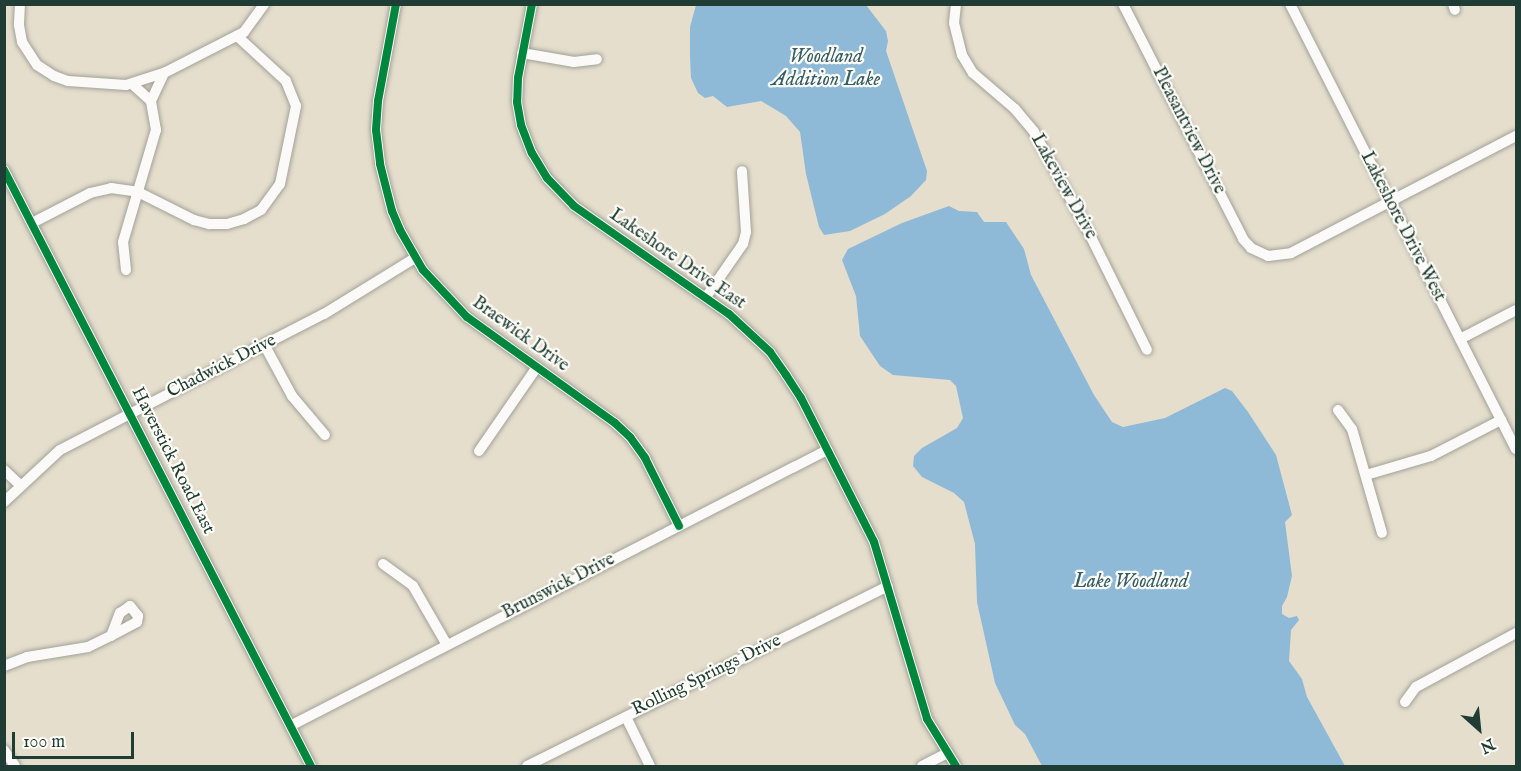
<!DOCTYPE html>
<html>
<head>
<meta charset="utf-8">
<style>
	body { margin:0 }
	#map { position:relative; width:1521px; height:771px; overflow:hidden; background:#e5decd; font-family:"IM FELL English",serif }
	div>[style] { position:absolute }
	.water>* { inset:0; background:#8ebad8 }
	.roads { filter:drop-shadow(0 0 2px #a2a298) drop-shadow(0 0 2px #a2a298) }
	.minor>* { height:10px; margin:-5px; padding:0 5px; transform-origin:5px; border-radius:5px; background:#fbfaf8 }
	.cycleway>* { height:8px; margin:-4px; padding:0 4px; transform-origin:4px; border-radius:4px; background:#00873e }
	span { translate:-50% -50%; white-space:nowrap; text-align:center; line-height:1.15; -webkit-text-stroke:4.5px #fdfcf7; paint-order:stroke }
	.street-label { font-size:18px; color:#1f3d34 }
	.water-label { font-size:20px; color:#355e66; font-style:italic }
	.frame { position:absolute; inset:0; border:6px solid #1f3d34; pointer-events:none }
	.north { position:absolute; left:1449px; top:699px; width:60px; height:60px; -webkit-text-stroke:4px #fdfcf7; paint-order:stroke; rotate:153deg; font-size:16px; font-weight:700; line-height:24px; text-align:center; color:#1f3d34 }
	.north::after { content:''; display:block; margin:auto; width:21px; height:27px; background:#1f3d34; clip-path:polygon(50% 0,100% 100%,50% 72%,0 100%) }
	.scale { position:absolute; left:12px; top:732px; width:122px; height:27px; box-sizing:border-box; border:3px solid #1f3d34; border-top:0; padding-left:8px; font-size:18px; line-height:21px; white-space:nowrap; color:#1f3d34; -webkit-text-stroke:4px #fdfcf7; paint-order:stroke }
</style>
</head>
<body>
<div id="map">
	<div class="water">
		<div style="clip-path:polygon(696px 5px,866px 5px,886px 31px,888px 41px,886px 51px,927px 171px,926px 180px,911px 196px,885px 214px,850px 231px,824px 235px,819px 227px,806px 174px,800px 132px,786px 116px,761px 101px,727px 107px,713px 96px,705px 98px,698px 93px,691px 78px,690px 57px,690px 27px)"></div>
		<div style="clip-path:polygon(949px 206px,959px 211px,977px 212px,984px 222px,1006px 222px,1024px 249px,1031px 275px,1094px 395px,1112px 422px,1123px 427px,1165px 418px,1225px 388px,1232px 391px,1248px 412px,1276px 455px,1292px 515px,1285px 522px,1292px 576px,1287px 597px,1282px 606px,1282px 614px,1289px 618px,1297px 616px,1299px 620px,1291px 630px,1289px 661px,1302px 679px,1307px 697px,1345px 766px,1042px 766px,1025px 734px,1015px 725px,995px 683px,977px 602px,975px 544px,964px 502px,954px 493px,922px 477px,913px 466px,914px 456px,922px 448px,957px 428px,963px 418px,956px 386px,950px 380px,893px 375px,880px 366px,860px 336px,856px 296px,842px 260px,848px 249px,902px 223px)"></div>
	</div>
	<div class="roads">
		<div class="minor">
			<div style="left:20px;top:4px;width:21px;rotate:93deg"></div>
			<div style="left:19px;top:25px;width:17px;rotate:80deg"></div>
			<div style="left:22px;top:42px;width:27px;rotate:57deg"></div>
			<div style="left:37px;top:65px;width:20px;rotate:33deg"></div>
			<div style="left:54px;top:76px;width:15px;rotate:20deg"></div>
			<div style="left:68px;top:81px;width:58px;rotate:3.9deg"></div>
			<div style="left:126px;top:85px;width:40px;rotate:-18deg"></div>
			<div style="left:164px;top:73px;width:90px;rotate:-27.1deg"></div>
			<div style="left:244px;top:32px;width:34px;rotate:-54deg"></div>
			<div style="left:396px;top:4px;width:99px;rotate:100.5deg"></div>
			<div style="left:378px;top:101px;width:29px;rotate:94deg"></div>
			<div style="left:376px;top:130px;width:34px;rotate:83deg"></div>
			<div style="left:380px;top:164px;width:49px;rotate:75.7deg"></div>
			<div style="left:392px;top:211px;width:21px;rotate:67deg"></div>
			<div style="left:400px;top:230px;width:46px;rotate:60.1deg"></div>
			<div style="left:423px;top:270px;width:64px;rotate:46.9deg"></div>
			<div style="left:467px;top:317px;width:182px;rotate:35.6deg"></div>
			<div style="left:615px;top:423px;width:21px;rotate:43deg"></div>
			<div style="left:630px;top:437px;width:26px;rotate:54deg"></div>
			<div style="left:645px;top:458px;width:76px;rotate:63.4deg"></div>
			<div style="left:532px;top:4px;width:75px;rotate:100.7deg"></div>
			<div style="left:518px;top:78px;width:24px;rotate:92deg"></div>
			<div style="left:517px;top:102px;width:23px;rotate:80deg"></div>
			<div style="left:521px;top:125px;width:30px;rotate:69deg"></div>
			<div style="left:532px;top:153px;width:29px;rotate:59deg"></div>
			<div style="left:547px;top:178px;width:39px;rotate:46deg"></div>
			<div style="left:574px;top:206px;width:189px;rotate:34.9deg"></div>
			<div style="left:729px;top:314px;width:56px;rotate:42.8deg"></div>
			<div style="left:770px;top:352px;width:28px;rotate:55deg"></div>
			<div style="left:786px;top:375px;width:27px;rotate:57deg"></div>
			<div style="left:801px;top:398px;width:161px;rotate:63.1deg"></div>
			<div style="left:874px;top:542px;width:185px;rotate:73.3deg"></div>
			<div style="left:927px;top:719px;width:55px;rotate:58.3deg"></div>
			<div style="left:956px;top:4px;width:19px;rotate:96deg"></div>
			<div style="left:954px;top:23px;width:33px;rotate:76deg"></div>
			<div style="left:962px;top:55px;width:21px;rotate:59deg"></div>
			<div style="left:973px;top:73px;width:55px;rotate:40.6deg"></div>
			<div style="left:1015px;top:109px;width:30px;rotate:50deg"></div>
			<div style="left:1034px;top:132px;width:108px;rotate:61.3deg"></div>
			<div style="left:1086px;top:227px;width:137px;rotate:63.6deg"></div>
			<div style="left:1123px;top:4px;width:264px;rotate:62.9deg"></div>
			<div style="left:1243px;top:239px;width:12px;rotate:48deg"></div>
			<div style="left:1251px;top:248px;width:19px;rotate:25deg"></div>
			<div style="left:1268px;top:256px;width:23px;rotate:-7deg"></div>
			<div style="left:1291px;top:253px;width:254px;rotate:-27.5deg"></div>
			<div style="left:1290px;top:4px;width:499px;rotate:63.1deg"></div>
			<div style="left:1453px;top:4px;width:6px;rotate:72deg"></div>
			<div style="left:522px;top:53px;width:53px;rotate:9.8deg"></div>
			<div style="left:574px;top:62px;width:23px;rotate:-7deg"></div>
			<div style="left:151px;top:101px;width:31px;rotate:-65deg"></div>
			<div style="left:4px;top:170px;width:670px;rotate:62.75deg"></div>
			<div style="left:32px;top:223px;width:65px;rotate:-27.3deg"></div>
			<div style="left:90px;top:193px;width:22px;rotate:-13deg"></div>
			<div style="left:111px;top:188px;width:27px;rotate:8deg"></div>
			<div style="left:138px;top:192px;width:63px;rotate:26.6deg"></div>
			<div style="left:194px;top:220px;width:16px;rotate:15deg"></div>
			<div style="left:209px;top:224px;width:18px"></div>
			<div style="left:227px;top:224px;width:18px;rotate:-16deg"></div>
			<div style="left:244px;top:219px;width:19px;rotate:-28deg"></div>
			<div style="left:261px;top:210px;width:32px;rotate:-54deg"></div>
			<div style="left:280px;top:184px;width:80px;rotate:-78.4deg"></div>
			<div style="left:296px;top:106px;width:27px;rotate:-112deg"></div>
			<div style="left:286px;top:81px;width:67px;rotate:-137.4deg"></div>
			<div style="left:126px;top:270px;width:28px;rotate:-96deg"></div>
			<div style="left:123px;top:242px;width:117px;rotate:-73.6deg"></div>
			<div style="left:156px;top:130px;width:29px;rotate:-100deg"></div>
			<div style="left:151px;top:101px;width:24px;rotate:-138deg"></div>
			<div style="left:706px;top:297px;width:65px;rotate:-55.1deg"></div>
			<div style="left:743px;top:244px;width:12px;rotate:-76deg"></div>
			<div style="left:746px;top:232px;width:61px;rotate:-93.8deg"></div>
			<div style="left:1460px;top:339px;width:63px;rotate:-27.4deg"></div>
			<div style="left:265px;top:346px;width:57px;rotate:61.6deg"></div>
			<div style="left:292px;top:396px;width:51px;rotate:49.8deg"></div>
			<div style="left:1338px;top:410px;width:24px;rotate:54deg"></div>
			<div style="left:1352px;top:429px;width:108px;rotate:73.9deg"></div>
			<div style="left:479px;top:451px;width:102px;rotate:-55.4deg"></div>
			<div style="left:4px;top:470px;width:23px;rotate:43deg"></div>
			<div style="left:1366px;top:475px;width:68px;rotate:-16.3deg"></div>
			<div style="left:1431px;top:456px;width:79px;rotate:-27.2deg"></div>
			<div style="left:4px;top:502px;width:76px;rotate:-42.9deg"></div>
			<div style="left:60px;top:450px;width:297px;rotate:-27.3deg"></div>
			<div style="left:324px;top:314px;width:107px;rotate:-31.6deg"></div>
			<div style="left:383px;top:564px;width:37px;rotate:36deg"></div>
			<div style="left:413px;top:586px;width:68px;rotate:60deg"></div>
			<div style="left:130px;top:606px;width:13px;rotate:51deg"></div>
			<div style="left:138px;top:616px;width:6px;rotate:99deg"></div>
			<div style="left:137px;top:622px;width:30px;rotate:152deg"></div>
			<div style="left:111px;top:636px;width:25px;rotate:-69deg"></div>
			<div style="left:120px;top:613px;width:12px;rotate:-35deg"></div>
			<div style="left:4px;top:666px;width:25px;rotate:-21deg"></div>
			<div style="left:27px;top:657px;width:62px;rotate:-9.3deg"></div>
			<div style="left:88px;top:647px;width:25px;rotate:-26deg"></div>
			<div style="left:1405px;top:702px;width:19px;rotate:-54deg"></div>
			<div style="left:1416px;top:687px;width:114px;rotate:-28.4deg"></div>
			<div style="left:626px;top:717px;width:55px;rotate:63.9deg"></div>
			<div style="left:292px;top:725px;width:602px;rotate:-27.2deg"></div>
			<div style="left:4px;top:750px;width:19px;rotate:55deg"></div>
			<div style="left:527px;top:766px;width:403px;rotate:-26.5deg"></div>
			<div style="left:922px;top:766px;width:28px;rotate:-27deg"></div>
		</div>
	</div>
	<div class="cycleway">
		<div style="left:396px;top:4px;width:99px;rotate:100.5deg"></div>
		<div style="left:378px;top:101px;width:29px;rotate:94deg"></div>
		<div style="left:376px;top:130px;width:34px;rotate:83deg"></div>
		<div style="left:380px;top:164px;width:49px;rotate:75.7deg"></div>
		<div style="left:392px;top:211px;width:21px;rotate:67deg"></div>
		<div style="left:400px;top:230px;width:46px;rotate:60.1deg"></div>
		<div style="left:423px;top:270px;width:64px;rotate:46.9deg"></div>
		<div style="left:467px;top:317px;width:182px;rotate:35.6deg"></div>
		<div style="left:615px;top:423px;width:21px;rotate:43deg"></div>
		<div style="left:630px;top:437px;width:26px;rotate:54deg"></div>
		<div style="left:645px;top:458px;width:76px;rotate:63.4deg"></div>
		<div style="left:532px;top:4px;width:75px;rotate:100.7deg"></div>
		<div style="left:518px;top:78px;width:24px;rotate:92deg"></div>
		<div style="left:517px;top:102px;width:23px;rotate:80deg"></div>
		<div style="left:521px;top:125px;width:30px;rotate:69deg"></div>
		<div style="left:532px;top:153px;width:29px;rotate:59deg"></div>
		<div style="left:547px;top:178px;width:39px;rotate:46deg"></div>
		<div style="left:574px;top:206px;width:189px;rotate:34.9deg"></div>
		<div style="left:729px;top:314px;width:56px;rotate:42.8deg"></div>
		<div style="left:770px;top:352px;width:28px;rotate:55deg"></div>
		<div style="left:786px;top:375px;width:27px;rotate:57deg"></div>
		<div style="left:801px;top:398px;width:161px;rotate:63.1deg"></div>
		<div style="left:874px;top:542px;width:185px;rotate:73.3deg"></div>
		<div style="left:927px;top:719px;width:55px;rotate:58.3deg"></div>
		<div style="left:4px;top:170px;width:670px;rotate:62.75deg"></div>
	</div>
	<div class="street-label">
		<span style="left:1188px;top:131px;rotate:63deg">Pleasantview Drive</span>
		<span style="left:1063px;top:187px;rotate:61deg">Lakeview Drive</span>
		<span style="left:1402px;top:227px;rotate:63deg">Lakeshore Drive West</span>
		<span style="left:677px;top:260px;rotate:35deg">Lakeshore Drive East</span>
		<span style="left:520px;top:335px;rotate:36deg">Braewick Drive</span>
		<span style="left:222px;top:367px;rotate:-27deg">Chadwick Drive</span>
		<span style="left:172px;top:461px;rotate:63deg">Haverstick Road East</span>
		<span style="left:559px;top:587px;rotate:-27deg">Brunswick Drive</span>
		<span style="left:707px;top:676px;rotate:-26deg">Rolling Springs Drive</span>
	</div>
	<div class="water-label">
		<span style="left:826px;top:68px">Woodland<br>Addition Lake</span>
		<span style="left:1131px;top:581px">Lake Woodland</span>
	</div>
	<div class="frame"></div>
	<div class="north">N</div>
	<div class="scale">100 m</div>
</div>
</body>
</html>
